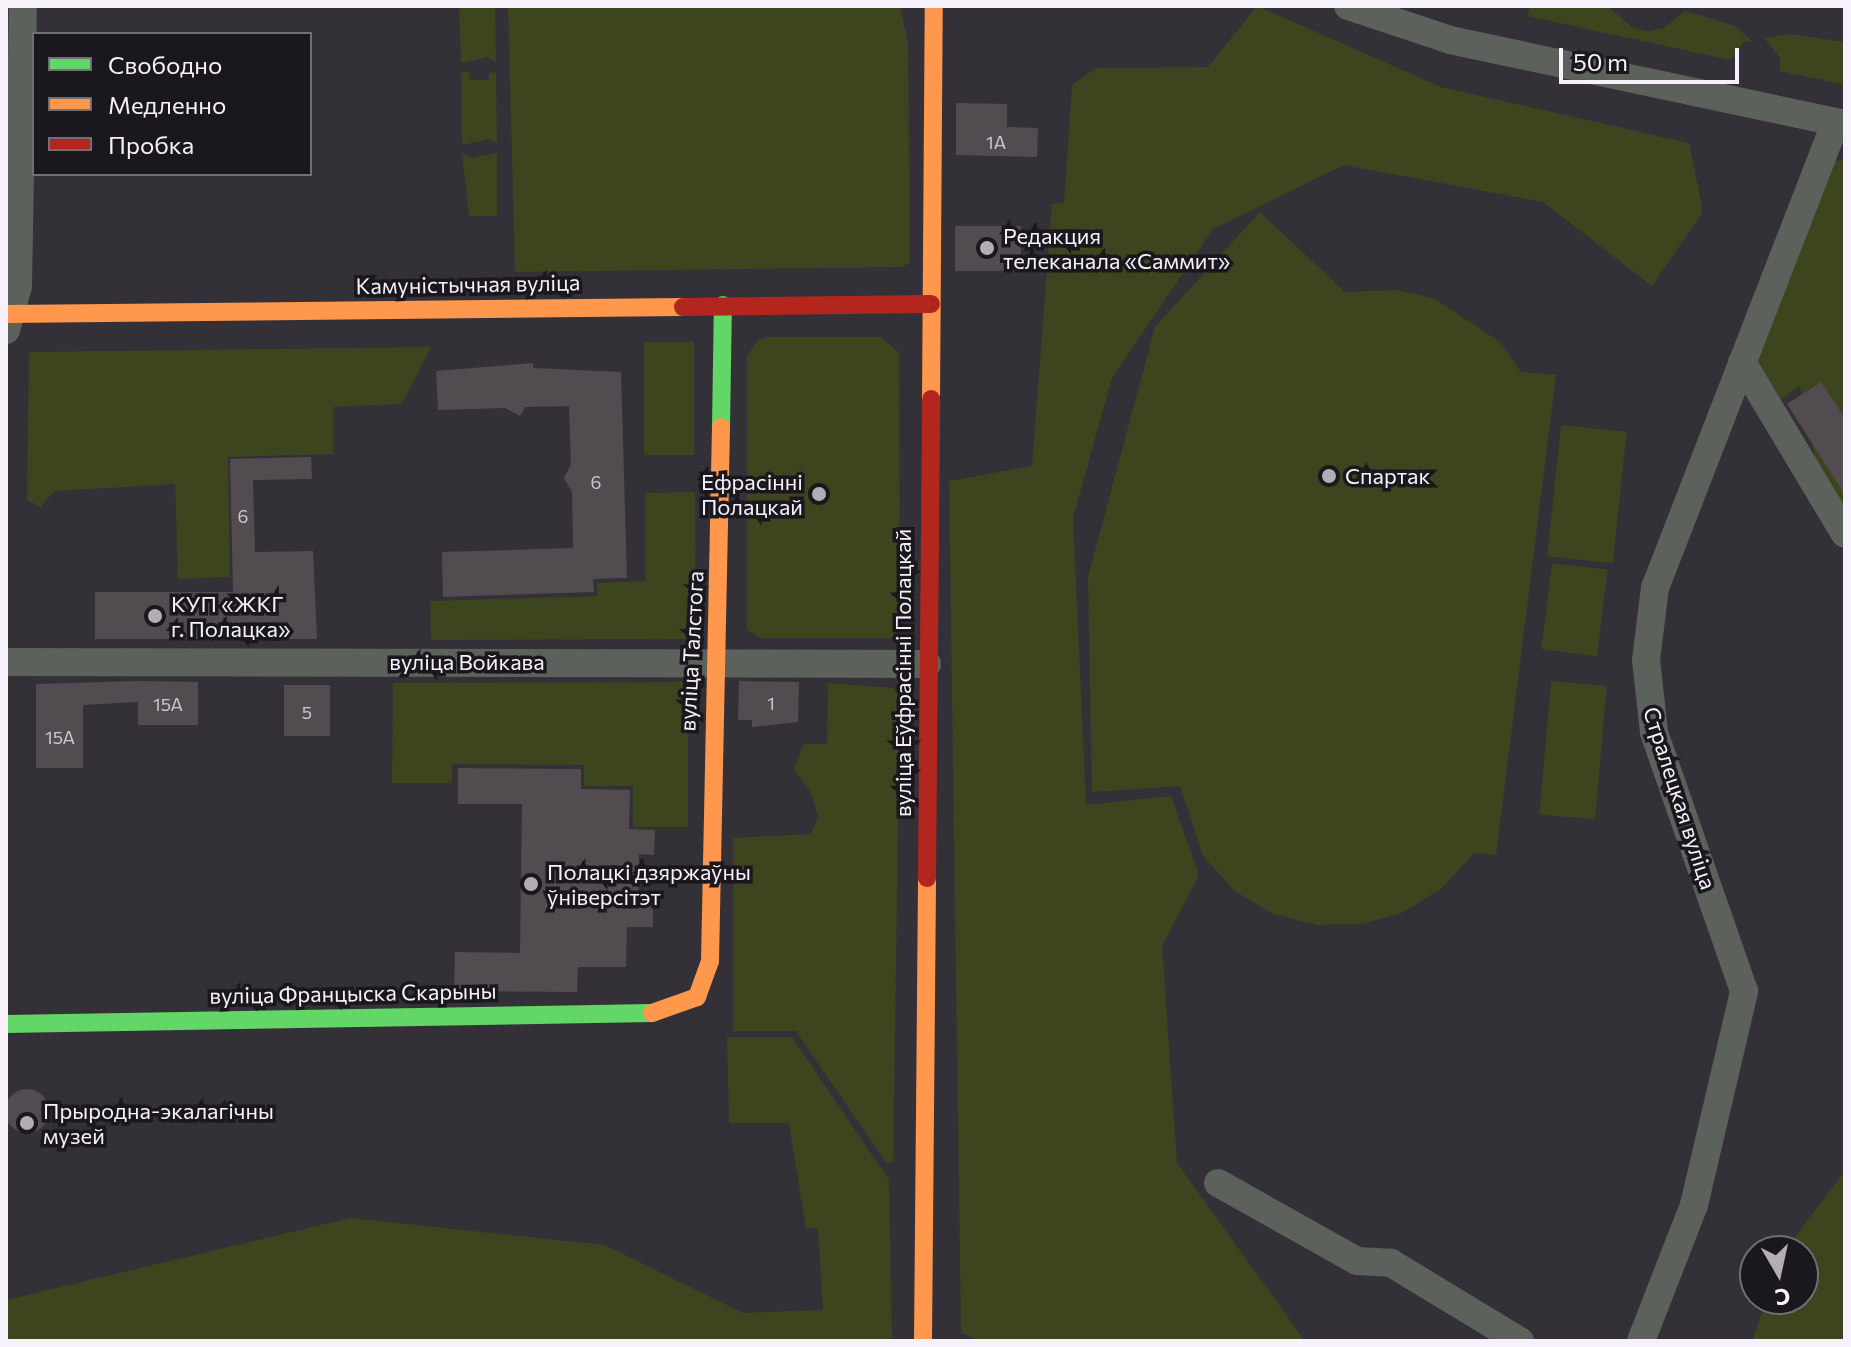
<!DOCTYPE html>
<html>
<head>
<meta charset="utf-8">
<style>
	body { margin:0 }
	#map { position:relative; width:1851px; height:1347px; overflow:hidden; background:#343038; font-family:Commissioner,sans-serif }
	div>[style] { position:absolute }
	.green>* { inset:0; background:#3d451f; transform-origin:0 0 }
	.building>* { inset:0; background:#524c51; transform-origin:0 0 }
	.round { border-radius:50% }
	.street>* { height:28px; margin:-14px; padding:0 14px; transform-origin:14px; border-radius:14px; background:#5c615b }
	.fast>* { height:18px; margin:-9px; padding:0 9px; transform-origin:9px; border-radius:9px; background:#63d668 }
	.slow>* { height:18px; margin:-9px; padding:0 9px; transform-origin:9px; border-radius:9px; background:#ff974d }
	.jam>* { height:18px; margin:-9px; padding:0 9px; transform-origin:9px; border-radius:9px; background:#b3261e }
	.dots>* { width:22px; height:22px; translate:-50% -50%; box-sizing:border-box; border:4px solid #1a171d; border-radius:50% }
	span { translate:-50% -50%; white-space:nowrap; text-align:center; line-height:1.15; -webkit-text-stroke:7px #1a171d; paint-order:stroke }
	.number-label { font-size:18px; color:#cdc8d0 }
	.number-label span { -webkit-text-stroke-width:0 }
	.poi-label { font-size:22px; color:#f6f1fa }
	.left { translate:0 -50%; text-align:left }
	.right { translate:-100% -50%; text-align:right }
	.street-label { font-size:22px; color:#f6f1fa }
	.frame { position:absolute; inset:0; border:8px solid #f6f1fa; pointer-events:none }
	.legend { position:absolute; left:32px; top:32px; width:280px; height:144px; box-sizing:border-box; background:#1a171d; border:2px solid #726e75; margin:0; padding:10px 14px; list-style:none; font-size:24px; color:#f6f1fa }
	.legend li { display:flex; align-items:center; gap:16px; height:40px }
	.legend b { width:40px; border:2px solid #726e75 }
	.north { position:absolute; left:1739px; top:1235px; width:80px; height:80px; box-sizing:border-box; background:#1a171d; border:2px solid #726e75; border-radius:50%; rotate:171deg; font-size:22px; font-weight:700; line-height:32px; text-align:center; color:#f6f1fa }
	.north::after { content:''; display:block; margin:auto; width:28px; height:36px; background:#b2adb6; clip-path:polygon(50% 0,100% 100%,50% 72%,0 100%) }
	.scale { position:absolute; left:1559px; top:48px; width:180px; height:36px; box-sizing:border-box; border:4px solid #f6f1fa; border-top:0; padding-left:10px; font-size:24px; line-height:28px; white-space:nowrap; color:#f6f1fa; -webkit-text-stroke:6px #1a171d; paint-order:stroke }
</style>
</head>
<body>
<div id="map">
	<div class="green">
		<div style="clip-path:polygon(459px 6px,495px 6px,496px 63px,488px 57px,461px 63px)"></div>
		<div style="clip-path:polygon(508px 6px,900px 6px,908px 43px,910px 262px,903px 267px,515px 272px)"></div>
		<div style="clip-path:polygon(1257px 6px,1441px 87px,1689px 143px,1703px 212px,1652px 286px,1543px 202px,1344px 165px,1213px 229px,1112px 378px,1073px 518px,1086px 805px,1171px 796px,1199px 875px,1162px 946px,1177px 1163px,1305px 1341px,980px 1341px,961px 1333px,949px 481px,1032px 466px,1052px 204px,1064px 203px,1072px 85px,1096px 68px,1208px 67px)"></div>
		<div style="clip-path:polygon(1530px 6px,1607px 6px,1633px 28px,1648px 31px,1664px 28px,1685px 11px,1735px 26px,1752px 41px,1743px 42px,1730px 60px,1527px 16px)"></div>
		<div style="clip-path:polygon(1789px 34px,1845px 42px,1845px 85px,1780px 71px,1780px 58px,1764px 38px)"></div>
		<div style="clip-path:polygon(461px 72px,469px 72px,469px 80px,489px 80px,489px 73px,496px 72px,497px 144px,489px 139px,462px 145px)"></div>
		<div style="clip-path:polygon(462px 153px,471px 158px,497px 153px,497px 216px,469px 216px)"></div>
		<div style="clip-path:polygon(1834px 161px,1845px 161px,1845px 517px,1818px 472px,1800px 386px,1781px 399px,1757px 361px)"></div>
		<div style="clip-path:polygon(1260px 212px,1345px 292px,1397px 290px,1435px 299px,1500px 342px,1521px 372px,1556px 375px,1496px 855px,1474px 853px,1442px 888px,1402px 913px,1362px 924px,1318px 925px,1273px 914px,1235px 891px,1203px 856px,1180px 786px,1092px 792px,1088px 577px,1155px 327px)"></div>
		<div style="clip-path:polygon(768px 337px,881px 337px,899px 353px,900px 628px,894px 638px,760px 638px,747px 630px,747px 356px,758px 340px)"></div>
		<div style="left:644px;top:342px;width:50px;height:113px"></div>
		<div style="clip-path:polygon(431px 347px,402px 404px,333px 407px,333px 454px,228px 457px,230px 577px,178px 579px,175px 484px,55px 491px,40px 507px,27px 500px,29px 352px)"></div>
		<div style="left:1561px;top:425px;width:66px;height:132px;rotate:6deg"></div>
		<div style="clip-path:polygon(695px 492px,696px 630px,687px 639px,431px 640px,430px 601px,597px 596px,597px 583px,645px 581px,645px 493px)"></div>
		<div style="left:1552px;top:563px;width:56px;height:87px;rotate:7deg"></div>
		<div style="left:1551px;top:681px;width:56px;height:134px;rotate:5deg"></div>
		<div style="clip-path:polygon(688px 682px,688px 827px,633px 827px,633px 786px,584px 786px,584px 765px,452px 764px,452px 783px,392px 783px,393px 683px)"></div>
		<div style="clip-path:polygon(828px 683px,893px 688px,900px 698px,893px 1162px,887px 1164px,796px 1031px,733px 1031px,733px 838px,811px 834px,818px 816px,811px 792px,794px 770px,803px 744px,827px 744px)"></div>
		<div style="clip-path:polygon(727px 1037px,792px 1037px,889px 1180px,892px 1341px,6px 1341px,6px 1300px,350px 1218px,605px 1245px,743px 1313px,823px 1310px,818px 1228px,806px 1229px,789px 1123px,729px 1123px)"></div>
		<div style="clip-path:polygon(1845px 1171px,1845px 1341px,1752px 1341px,1767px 1299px,1803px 1299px,1803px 1251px,1784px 1251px)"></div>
	</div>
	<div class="building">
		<div style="clip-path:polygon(956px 103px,1007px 104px,1007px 127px,1038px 128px,1037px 157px,956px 155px)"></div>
		<div style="left:955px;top:226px;width:66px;height:45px"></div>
		<div style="clip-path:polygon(533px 363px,533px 368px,621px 372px,627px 578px,593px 579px,594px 592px,443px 597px,442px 552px,573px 548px,572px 492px,564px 478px,571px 464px,569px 406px,525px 407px,520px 416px,505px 408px,438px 410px,436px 371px)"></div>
		<div style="clip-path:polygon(1821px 382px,1845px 418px,1845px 495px,1787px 404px)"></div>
		<div style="clip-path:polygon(311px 457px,312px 479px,253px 480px,255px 552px,313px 551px,317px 639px,95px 639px,95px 592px,233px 592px,230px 459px)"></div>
		<div style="clip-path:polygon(139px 681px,198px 682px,198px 725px,138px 725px,138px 702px,83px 705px,83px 768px,36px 768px,36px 684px)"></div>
		<div style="clip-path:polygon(739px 681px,799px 682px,798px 722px,752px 727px,752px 720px,738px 720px)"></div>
		<div style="left:284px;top:685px;width:46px;height:51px"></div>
		<div style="clip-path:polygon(458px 768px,581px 769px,581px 789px,630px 790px,629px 829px,655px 830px,654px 855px,639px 854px,638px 902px,653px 902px,653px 927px,627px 927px,626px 967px,578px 967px,577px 992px,454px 991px,455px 952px,520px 953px,522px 804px,458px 804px)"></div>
		<div class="round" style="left:5px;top:1089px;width:44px;height:44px"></div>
	</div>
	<div class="street">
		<div style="left:1348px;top:6px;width:108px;rotate:18.4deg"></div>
		<div style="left:1450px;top:40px;width:404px;rotate:12deg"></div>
		<div style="left:6px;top:330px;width:46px;rotate:-74.7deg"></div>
		<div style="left:18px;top:286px;width:280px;rotate:-89deg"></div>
		<div style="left:1742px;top:362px;width:200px;rotate:59.1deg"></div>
		<div style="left:6px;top:662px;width:921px;rotate:0.12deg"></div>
		<div style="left:1218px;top:1183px;width:159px;rotate:29.3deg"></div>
		<div style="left:1357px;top:1261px;width:34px;rotate:3deg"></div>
		<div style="left:1391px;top:1263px;width:151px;rotate:31.2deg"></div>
		<div style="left:1641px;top:1341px;width:146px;rotate:-68.7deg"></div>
		<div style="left:1694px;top:1205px;width:220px;rotate:-76.8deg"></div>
		<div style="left:1744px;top:991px;width:274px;rotate:-109.2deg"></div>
		<div style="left:1654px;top:732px;width:72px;rotate:-96.3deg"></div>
		<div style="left:1646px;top:660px;width:73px;rotate:-82.9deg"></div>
		<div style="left:1655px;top:588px;width:499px;rotate:-68.8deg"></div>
	</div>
	<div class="fast">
		<div style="left:721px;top:427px;width:122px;rotate:-89.1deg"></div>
		<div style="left:6px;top:1024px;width:646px;rotate:-0.98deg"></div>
	</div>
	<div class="slow">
		<div style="left:6px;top:314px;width:677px;rotate:-0.59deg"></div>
		<div style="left:931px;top:399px;width:393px;rotate:-89.6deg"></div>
		<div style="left:652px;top:1013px;width:48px;rotate:-19.6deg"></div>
		<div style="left:697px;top:997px;width:38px;rotate:-70deg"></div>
		<div style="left:710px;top:961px;width:534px;rotate:-88.82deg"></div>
		<div style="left:923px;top:1341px;width:463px;rotate:-89.5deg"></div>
	</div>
	<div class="jam">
		<div style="left:683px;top:307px;width:248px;rotate:-0.7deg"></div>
		<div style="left:927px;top:878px;width:479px;rotate:-89.5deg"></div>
	</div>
	<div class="dots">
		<div style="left:987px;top:248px;background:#b2adb6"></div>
		<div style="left:1329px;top:476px;background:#b2adb6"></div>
		<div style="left:819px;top:494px;background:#b2adb6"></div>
		<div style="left:155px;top:616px;background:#b2adb6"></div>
		<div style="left:531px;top:884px;background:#b2adb6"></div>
		<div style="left:27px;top:1123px;background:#b2adb6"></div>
	</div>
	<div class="number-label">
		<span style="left:996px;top:142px">1А</span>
		<span style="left:596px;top:482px">6</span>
		<span style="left:243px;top:516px">6</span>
		<span style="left:771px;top:703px">1</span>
		<span style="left:168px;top:704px">15А</span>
		<span style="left:307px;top:712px">5</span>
		<span style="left:60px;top:737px">15А</span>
	</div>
	<div class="poi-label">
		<span class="left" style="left:1003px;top:248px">Редакция<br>телеканала «Саммит»</span>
		<span class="left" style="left:1345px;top:476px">Спартак</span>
		<span class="right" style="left:803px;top:494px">Ефрасінні<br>Полацкай</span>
		<span class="left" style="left:171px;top:616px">КУП «ЖКГ<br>г. Полацка»</span>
		<span class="left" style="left:547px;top:884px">Полацкі дзяржаўны<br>ўніверсітэт</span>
		<span class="left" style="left:43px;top:1123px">Прыродна-экалагічны<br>музей</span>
	</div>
	<div class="street-label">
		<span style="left:468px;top:284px;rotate:-1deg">Камуністычная вуліца</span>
		<span style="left:691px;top:651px;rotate:-87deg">вуліца Талстога</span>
		<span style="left:467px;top:662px">вуліца Войкава</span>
		<span style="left:903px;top:673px;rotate:-90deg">вуліца Еўфрасінні Полацкай</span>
		<span style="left:1680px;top:798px;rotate:72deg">Стралецкая вуліца</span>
		<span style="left:353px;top:993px;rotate:-1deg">вуліца Францыска Скарыны</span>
	</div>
	<div class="frame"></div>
	<ul class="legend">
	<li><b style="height:10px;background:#63d668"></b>Свободно</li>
	<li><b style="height:10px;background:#ff974d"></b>Медленно</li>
	<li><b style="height:10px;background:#b3261e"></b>Пробка</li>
	</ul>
	<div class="north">С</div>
	<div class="scale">50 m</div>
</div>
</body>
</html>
